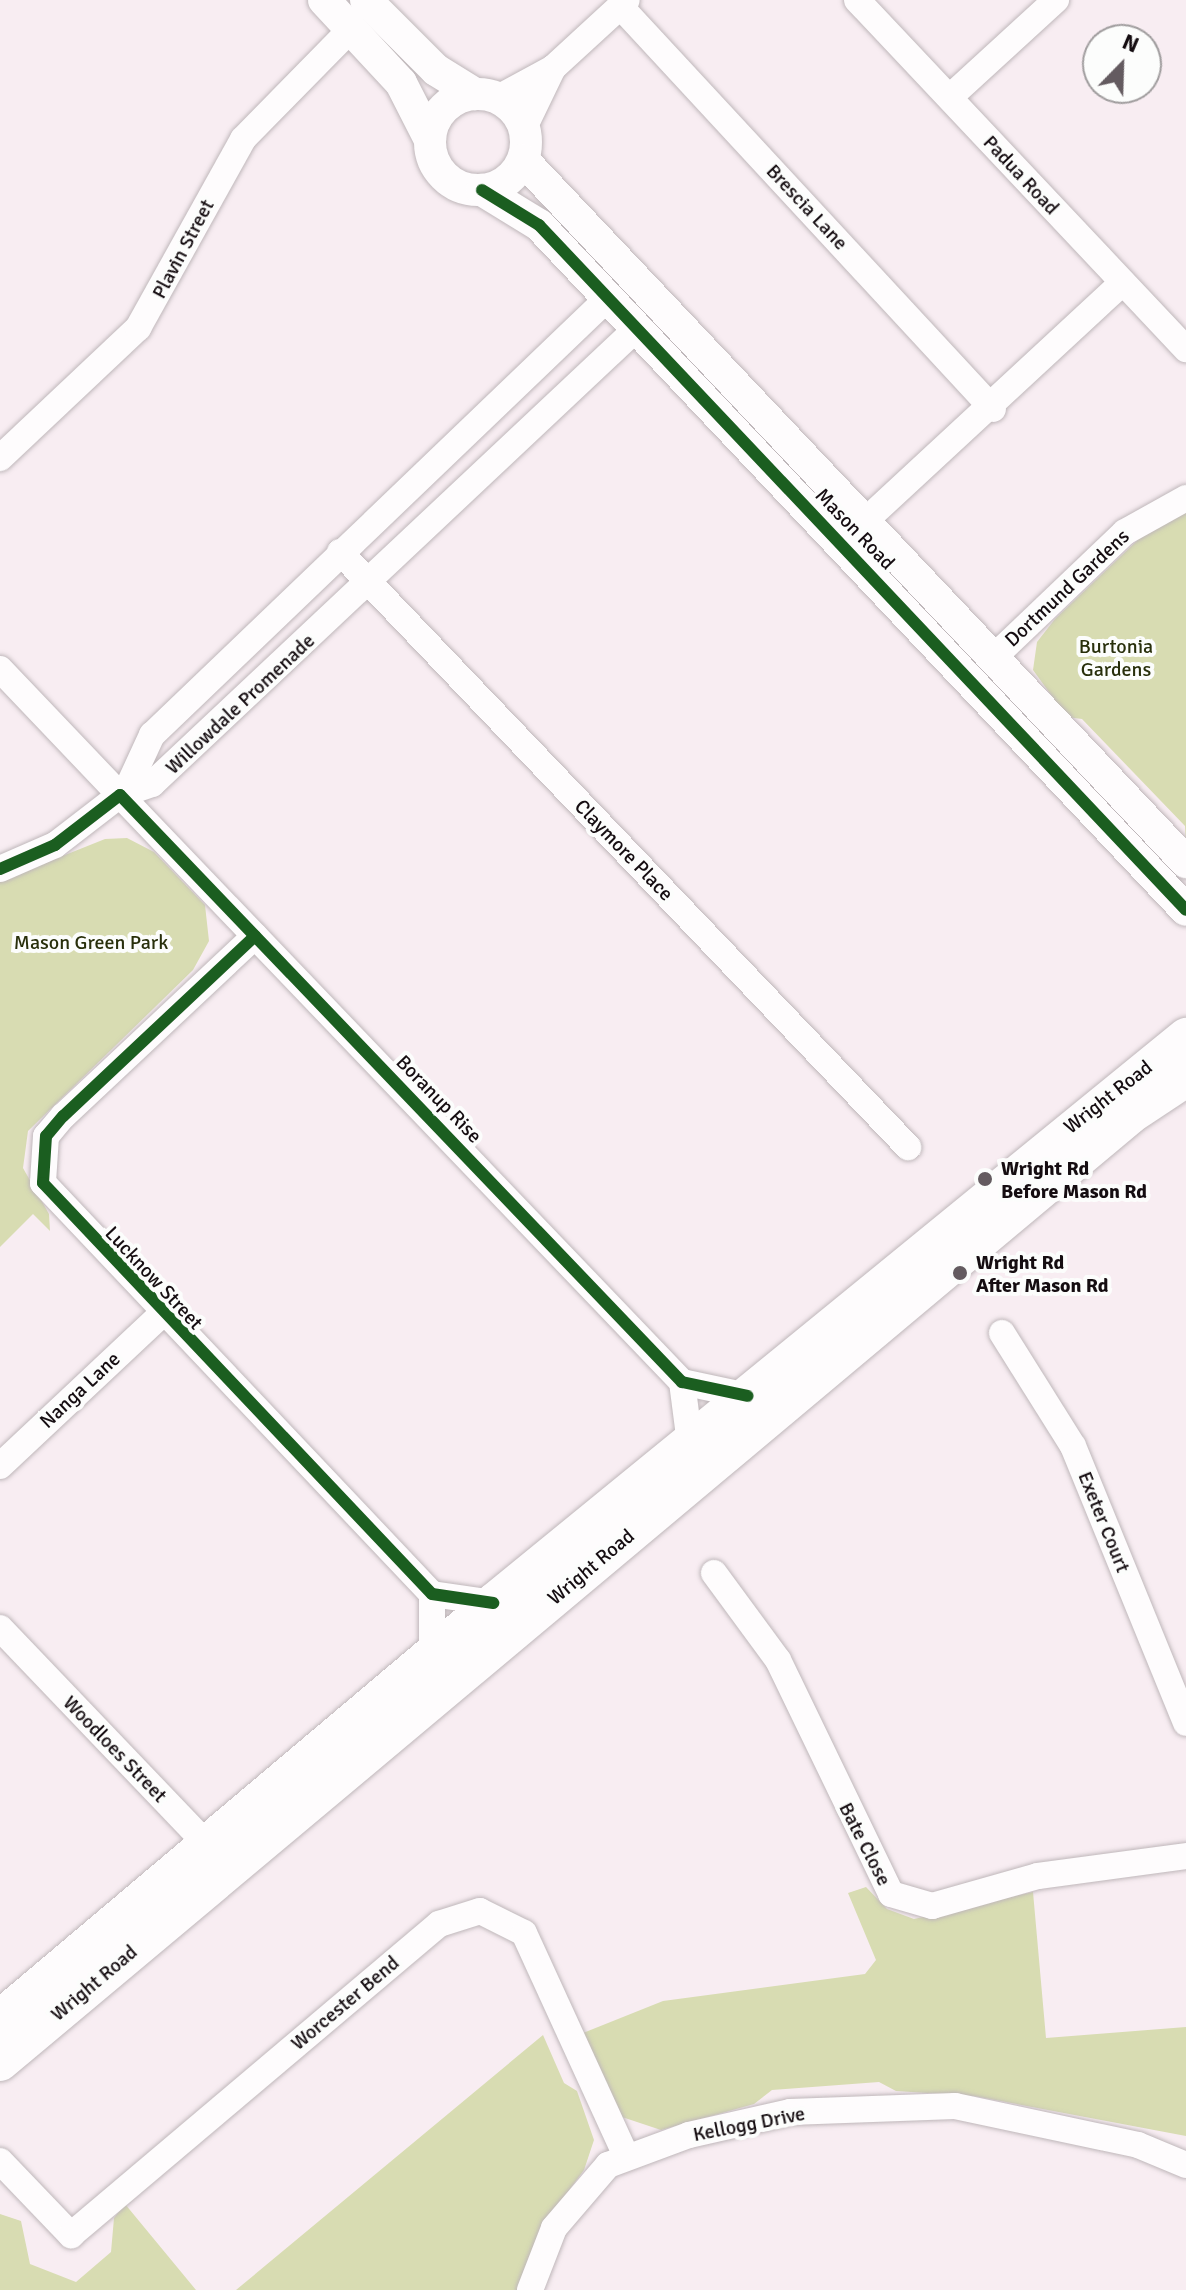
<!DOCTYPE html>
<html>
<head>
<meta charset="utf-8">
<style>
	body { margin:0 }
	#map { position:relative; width:1186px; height:2290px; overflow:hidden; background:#f8edf2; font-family:Signika,sans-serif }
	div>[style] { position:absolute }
	.green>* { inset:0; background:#d8dcb2 }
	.roads { filter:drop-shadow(0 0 2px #bfb7ba) drop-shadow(0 0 2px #bfb7ba) }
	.minor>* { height:26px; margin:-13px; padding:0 13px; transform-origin:13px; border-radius:13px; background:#fefcfd }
	.tertiary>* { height:32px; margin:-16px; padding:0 16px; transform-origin:16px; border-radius:16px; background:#fefcfd }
	.tertiary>.ring { margin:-16px; padding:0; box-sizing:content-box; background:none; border:32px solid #fefcfd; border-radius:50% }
	.secondary>* { height:38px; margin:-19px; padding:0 19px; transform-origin:19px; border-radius:19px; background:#fefcfd }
	.cycleway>* { height:12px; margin:-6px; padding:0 6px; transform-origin:6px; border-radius:6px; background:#1b5e20 }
	.dots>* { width:22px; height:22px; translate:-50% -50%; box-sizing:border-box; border:4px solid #fcfdfc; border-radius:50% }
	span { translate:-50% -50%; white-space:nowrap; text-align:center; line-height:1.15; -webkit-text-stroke:8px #fcfdfc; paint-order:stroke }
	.street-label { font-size:20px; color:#150d11 }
	.park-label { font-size:20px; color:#282f0b }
	.poi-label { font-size:20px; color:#150d11; font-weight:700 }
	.left { translate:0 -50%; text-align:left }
	.north { position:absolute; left:1082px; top:24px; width:80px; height:80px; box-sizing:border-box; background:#fcfdfc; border:2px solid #a09d9e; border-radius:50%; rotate:23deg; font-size:22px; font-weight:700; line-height:32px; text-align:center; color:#150d11 }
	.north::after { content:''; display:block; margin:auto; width:28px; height:36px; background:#645b60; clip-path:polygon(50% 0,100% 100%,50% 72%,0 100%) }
</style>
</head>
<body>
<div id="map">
	<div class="green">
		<div style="clip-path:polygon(1186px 512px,1186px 843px,1185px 826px,1082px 719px,1067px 717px,1033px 670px,1037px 642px,1055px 619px,1144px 534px)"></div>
		<div style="clip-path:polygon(105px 839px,127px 838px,154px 852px,205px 905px,209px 941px,193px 970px,28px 1131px,23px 1168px,49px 1214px,50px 1231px,33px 1214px,0 1247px,0 881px)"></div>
		<div style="clip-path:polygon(866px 1887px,887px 1909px,914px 1919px,1033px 1892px,1046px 2038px,1186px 2027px,1186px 2136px,974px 2096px,896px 2091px,879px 2082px,772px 2090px,754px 2104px,661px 2130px,622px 2117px,583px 2033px,663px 2001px,865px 1974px,876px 1960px,848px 1893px)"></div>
		<div style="clip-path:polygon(543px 2035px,564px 2083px,577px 2091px,594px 2140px,584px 2170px,541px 2228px,519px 2290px,236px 2290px)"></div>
		<div style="clip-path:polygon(125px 2204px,196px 2290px,0 2290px,0 2214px,21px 2221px,30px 2264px,76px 2282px,111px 2252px,114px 2218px)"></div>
	</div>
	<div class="roads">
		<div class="minor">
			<div style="left:857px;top:0;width:480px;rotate:46.7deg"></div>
			<div style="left:620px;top:6px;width:549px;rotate:47.21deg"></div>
			<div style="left:950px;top:97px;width:144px;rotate:-42.5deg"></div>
			<div style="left:498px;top:98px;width:63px;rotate:-28.6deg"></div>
			<div style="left:553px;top:68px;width:100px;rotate:-42.6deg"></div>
			<div style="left:524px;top:128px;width:67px;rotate:-64.2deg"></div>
			<div style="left:0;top:458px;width:190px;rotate:-43.3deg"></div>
			<div style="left:138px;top:328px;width:216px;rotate:-60.9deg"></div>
			<div style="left:243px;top:139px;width:156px;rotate:-45.5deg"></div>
			<div style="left:864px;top:522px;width:352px;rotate:-42.8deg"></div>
			<div style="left:340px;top:552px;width:823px;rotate:46.33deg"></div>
			<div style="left:993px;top:658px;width:182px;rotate:-43.7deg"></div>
			<div style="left:1125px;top:532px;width:70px;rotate:-29.1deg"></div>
			<div style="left:0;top:669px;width:174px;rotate:46.4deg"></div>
			<div style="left:120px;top:795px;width:34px;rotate:-19deg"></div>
			<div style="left:152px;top:784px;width:666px;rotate:-43.23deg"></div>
			<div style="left:127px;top:789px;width:60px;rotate:-65.2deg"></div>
			<div style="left:152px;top:735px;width:632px;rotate:-43.78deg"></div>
			<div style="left:0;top:869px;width:60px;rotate:-23.6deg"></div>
			<div style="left:55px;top:845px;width:82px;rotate:-37.6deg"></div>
			<div style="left:120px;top:795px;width:813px;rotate:46.25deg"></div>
			<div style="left:682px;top:1382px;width:67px;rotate:12deg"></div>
			<div style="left:255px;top:936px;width:263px;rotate:136.8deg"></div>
			<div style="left:63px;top:1116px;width:26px;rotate:130deg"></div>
			<div style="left:46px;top:1136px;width:47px;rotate:93.7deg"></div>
			<div style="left:43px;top:1183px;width:566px;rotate:46.58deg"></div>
			<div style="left:432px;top:1594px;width:62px;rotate:8.4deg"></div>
			<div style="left:1002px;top:1333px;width:133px;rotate:57.9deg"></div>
			<div style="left:1073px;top:1446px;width:299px;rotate:67.8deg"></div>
			<div style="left:682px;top:1382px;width:63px;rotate:82.6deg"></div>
			<div style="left:0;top:1466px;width:221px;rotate:-43.2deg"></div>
			<div style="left:714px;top:1573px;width:108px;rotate:53.7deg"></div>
			<div style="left:778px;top:1660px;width:260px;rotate:64.2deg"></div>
			<div style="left:891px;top:1894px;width:43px;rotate:16.3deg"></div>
			<div style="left:932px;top:1906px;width:110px;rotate:-15.8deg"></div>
			<div style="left:1038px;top:1876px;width:149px;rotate:-7.7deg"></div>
			<div style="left:432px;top:1594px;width:60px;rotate:90deg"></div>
			<div style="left:0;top:1628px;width:317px;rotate:46.3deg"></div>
			<div style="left:0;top:2161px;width:103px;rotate:46.2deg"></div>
			<div style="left:71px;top:2235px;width:482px;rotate:-40.2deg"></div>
			<div style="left:439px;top:1924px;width:43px;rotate:-17.6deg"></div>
			<div style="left:480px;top:1911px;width:49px;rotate:26.6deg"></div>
			<div style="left:524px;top:1933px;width:245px;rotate:65.4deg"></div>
			<div style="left:530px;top:2290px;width:66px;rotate:-68.8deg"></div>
			<div style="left:554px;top:2228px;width:83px;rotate:-49.4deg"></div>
			<div style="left:608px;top:2165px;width:86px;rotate:-20.3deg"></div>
			<div style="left:689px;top:2135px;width:104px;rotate:-12.8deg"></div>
			<div style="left:790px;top:2112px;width:165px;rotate:-2.1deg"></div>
			<div style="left:955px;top:2106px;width:187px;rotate:12deg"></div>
			<div style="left:1138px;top:2145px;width:52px;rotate:22.6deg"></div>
		</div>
		<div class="tertiary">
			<div style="left:324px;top:0;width:113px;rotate:47.1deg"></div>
			<div style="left:401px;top:83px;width:64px;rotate:63deg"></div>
			<div style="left:366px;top:0;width:99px;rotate:45deg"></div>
			<div style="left:436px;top:70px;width:46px;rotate:31.6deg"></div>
			<div class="ring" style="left:430px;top:94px;width:64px;height:64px"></div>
			<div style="left:523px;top:160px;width:966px;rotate:46.64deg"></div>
			<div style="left:482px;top:190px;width:67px;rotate:31.6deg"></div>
			<div style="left:539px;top:225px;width:942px;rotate:46.63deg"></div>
		</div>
		<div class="secondary">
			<div style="left:0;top:2019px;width:645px;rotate:-40.16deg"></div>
			<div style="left:493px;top:1603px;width:895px;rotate:-39.24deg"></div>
			<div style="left:0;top:2062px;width:1474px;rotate:-39.96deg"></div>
			<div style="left:1130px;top:1115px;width:67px;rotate:-33.5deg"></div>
		</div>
	</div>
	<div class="cycleway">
		<div style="left:482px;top:190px;width:67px;rotate:31.6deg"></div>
		<div style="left:539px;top:225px;width:942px;rotate:46.63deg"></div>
		<div style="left:0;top:869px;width:60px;rotate:-23.6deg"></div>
		<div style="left:55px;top:845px;width:82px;rotate:-37.6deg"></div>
		<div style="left:120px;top:795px;width:813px;rotate:46.25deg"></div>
		<div style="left:682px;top:1382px;width:67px;rotate:12deg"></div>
		<div style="left:255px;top:936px;width:263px;rotate:136.8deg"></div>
		<div style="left:63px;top:1116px;width:26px;rotate:130deg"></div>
		<div style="left:46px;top:1136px;width:47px;rotate:93.7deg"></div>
		<div style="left:43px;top:1183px;width:566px;rotate:46.58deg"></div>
		<div style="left:432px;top:1594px;width:62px;rotate:8.4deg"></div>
	</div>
	<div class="dots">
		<div style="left:985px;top:1179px;background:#645b60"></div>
		<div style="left:960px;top:1273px;background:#645b60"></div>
	</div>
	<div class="street-label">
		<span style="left:1021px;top:175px;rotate:47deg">Padua Road</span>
		<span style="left:807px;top:207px;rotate:47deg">Brescia Lane</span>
		<span style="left:183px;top:249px;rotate:-62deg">Plavin Street</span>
		<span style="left:855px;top:529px;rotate:46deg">Mason Road</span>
		<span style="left:1067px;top:588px;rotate:-43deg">Dortmund Gardens</span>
		<span style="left:240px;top:704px;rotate:-43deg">Willowdale Promenade</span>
		<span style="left:624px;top:850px;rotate:46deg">Claymore Place</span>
		<span style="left:1108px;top:1097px;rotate:-38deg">Wright Road</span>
		<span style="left:439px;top:1099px;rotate:46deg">Boranup Rise</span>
		<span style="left:154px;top:1278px;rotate:47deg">Lucknow Street</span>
		<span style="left:80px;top:1390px;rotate:-43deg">Nanga Lane</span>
		<span style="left:1104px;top:1522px;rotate:68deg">Exeter Court</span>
		<span style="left:591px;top:1567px;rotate:-40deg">Wright Road</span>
		<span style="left:115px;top:1749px;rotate:46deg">Woodloes Street</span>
		<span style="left:865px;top:1844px;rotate:63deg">Bate Close</span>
		<span style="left:94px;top:1983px;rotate:-40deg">Wright Road</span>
		<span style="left:345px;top:2003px;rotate:-40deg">Worcester Bend</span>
		<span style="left:749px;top:2124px;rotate:-11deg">Kellogg Drive</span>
	</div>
	<div class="park-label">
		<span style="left:1116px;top:658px">Burtonia<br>Gardens</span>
		<span style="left:91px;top:942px">Mason Green Park</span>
	</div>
	<div class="poi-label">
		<span class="left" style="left:1001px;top:1180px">Wright Rd<br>Before Mason Rd</span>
		<span class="left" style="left:976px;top:1274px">Wright Rd<br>After Mason Rd</span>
	</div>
	<div class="north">N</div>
</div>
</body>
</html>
